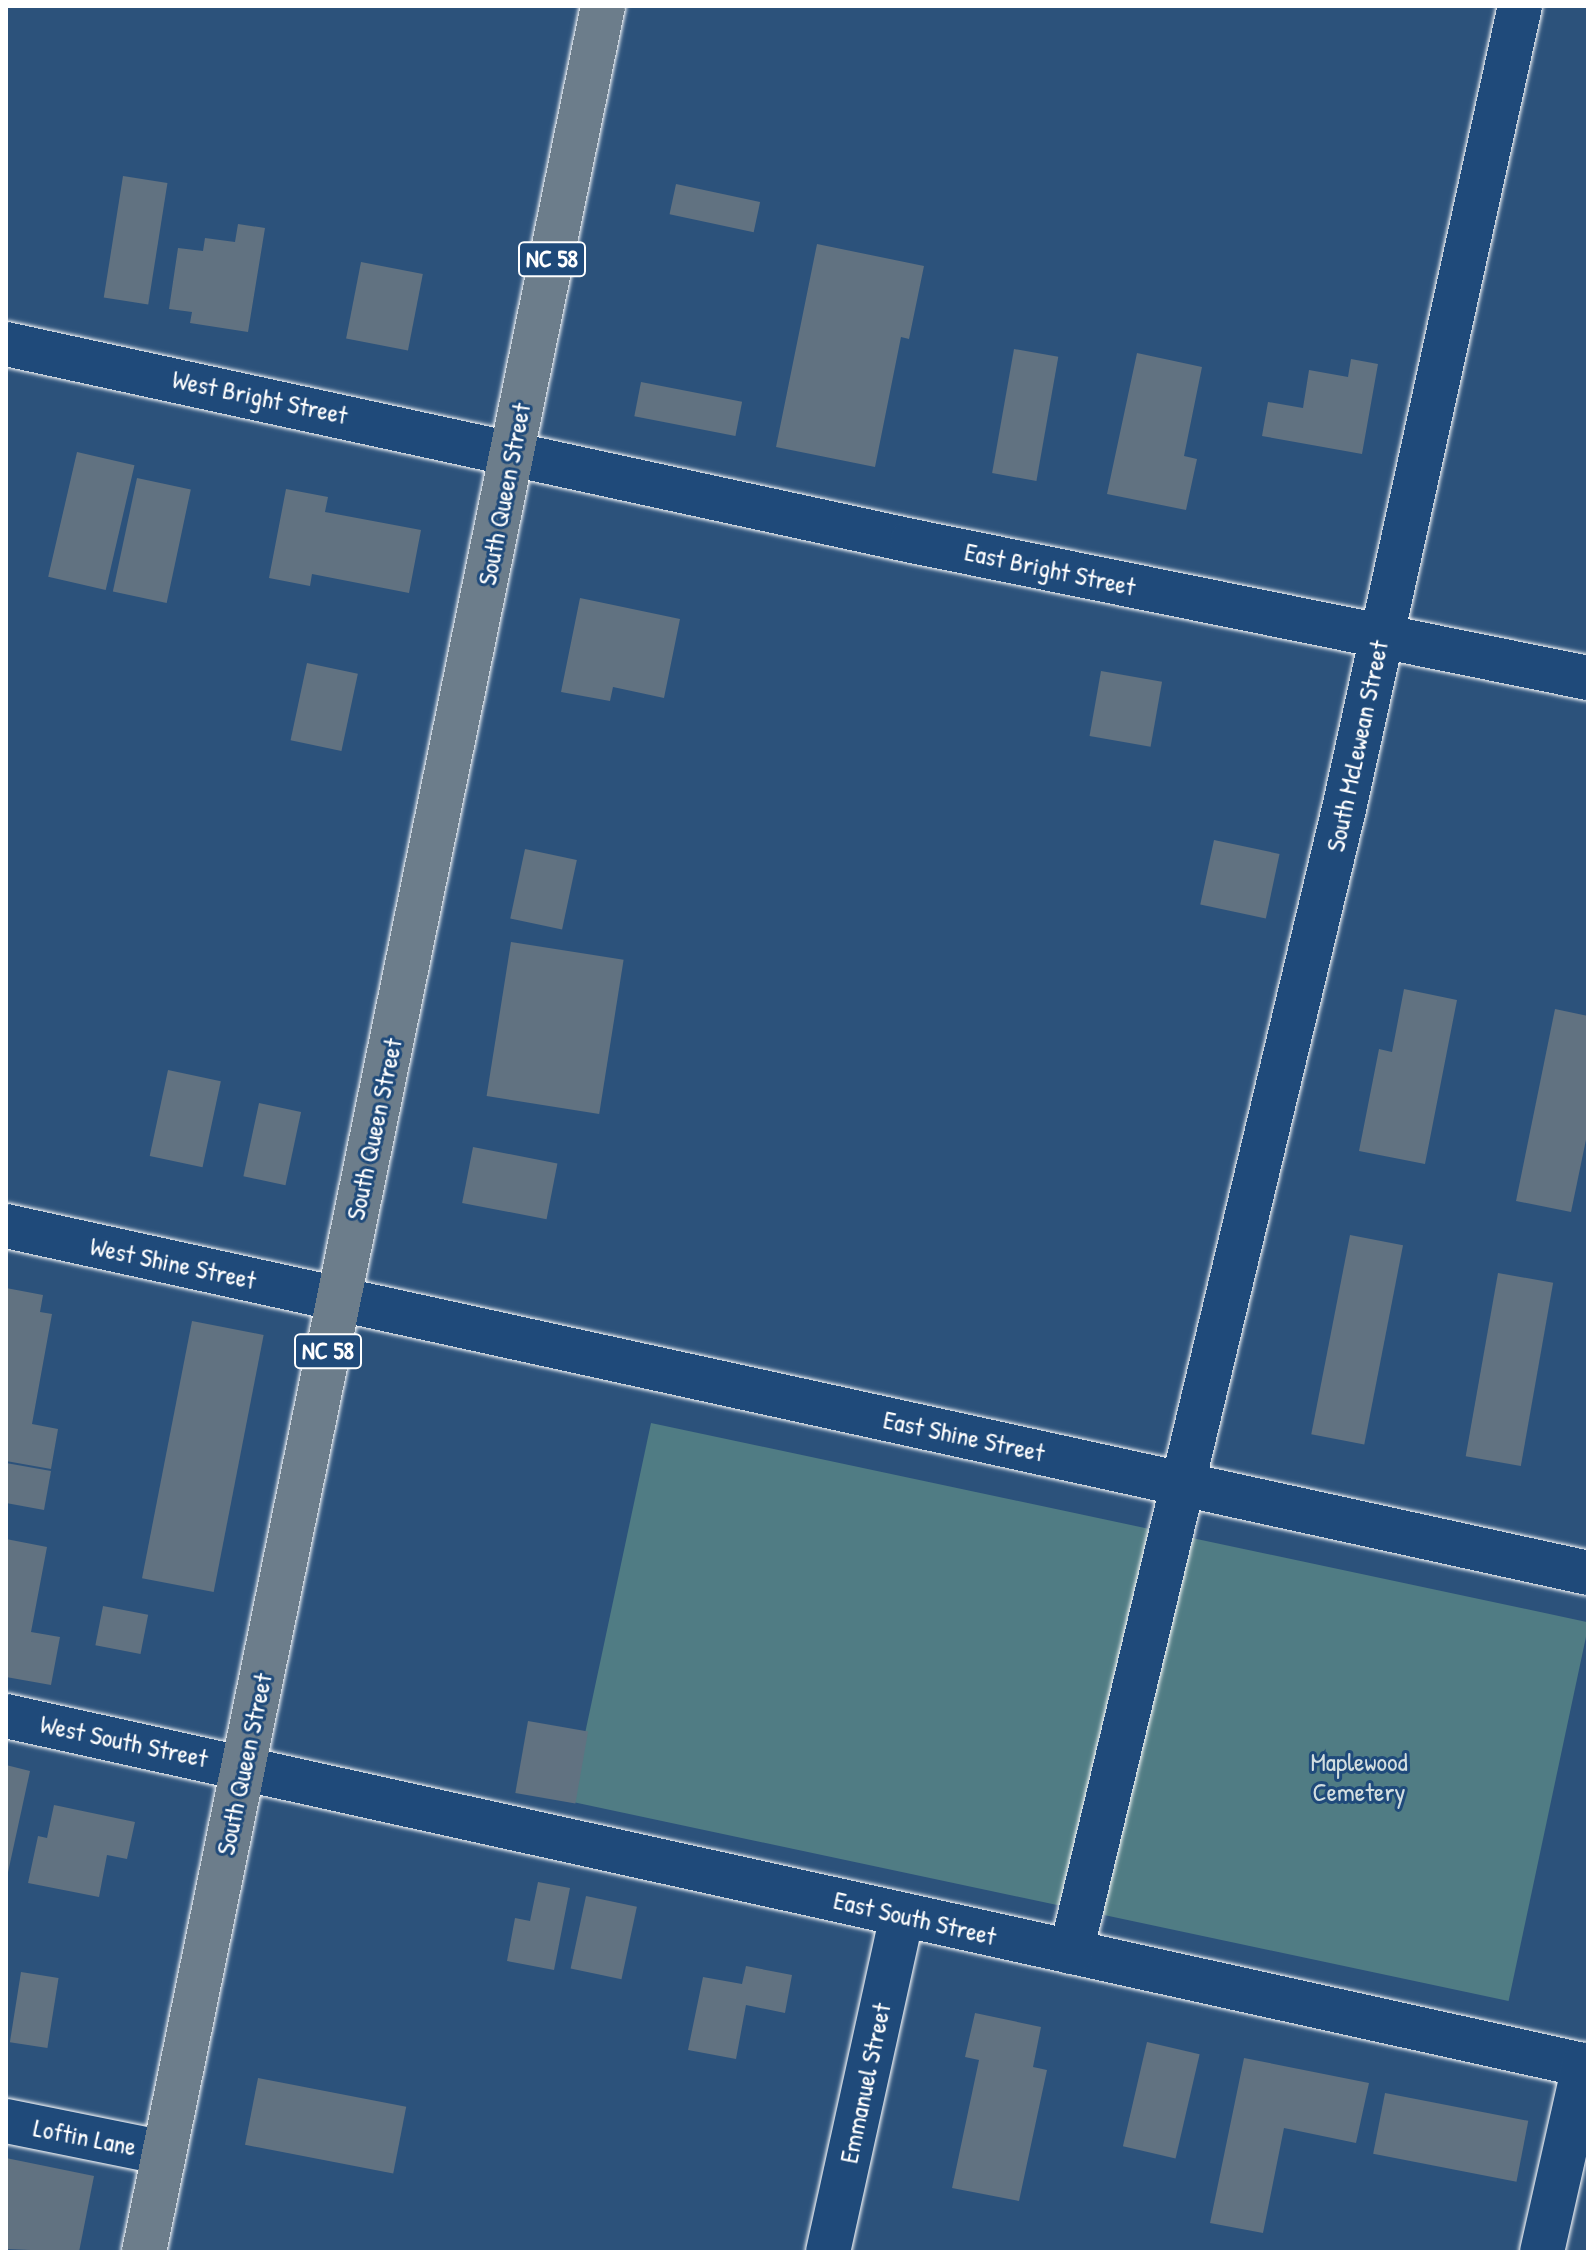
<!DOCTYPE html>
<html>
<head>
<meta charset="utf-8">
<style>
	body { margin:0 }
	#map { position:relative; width:1594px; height:2258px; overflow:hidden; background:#2c527b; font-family:"Patrick Hand",sans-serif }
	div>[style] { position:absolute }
	.green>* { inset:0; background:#507c84; transform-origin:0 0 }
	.building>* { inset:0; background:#617281; transform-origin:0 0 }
	.roads { filter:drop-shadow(0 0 2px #fff) drop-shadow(0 0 2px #fff) }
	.minor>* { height:44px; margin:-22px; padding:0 22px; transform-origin:22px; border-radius:22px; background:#1f4a7a }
	.major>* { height:44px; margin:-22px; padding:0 22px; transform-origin:22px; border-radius:22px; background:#6c7d8b }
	span { translate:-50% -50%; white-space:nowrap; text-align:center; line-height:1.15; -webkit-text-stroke:6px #1f4a7a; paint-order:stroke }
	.shield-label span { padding:2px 6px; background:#1f4a7a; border:2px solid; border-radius:6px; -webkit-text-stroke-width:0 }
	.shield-label { font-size:24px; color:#fff; font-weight:700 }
	.street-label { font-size:26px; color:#fff }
	.park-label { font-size:26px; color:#d3dee0 }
	.frame { position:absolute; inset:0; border:8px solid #fff; pointer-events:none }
</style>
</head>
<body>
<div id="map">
	<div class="green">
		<div style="left:651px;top:1423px;width:959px;height:387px;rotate:12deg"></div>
	</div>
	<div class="building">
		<div style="left:123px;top:176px;width:45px;height:123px;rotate:9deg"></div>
		<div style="left:676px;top:184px;width:86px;height:31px;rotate:12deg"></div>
		<div style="clip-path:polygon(238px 224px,265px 228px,248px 332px,190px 323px,192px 312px,169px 309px,178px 248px,203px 251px,205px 238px,235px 242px)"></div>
		<div style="clip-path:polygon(817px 244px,924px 266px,909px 339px,901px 337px,875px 467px,776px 447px)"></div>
		<div style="left:361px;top:262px;width:63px;height:78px;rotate:11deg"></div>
		<div style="left:1014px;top:349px;width:45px;height:126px;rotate:10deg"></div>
		<div style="clip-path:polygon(1137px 353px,1202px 367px,1184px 456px,1197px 459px,1186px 510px,1107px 494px)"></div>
		<div style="clip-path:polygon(1351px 359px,1378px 364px,1362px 454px,1262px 436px,1268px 402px,1303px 408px,1309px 370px,1348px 377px)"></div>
		<div style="left:641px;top:382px;width:103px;height:35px;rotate:11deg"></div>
		<div style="left:77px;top:452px;width:59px;height:128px;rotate:13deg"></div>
		<div style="left:137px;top:478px;width:55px;height:116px;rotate:12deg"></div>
		<div style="clip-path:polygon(286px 489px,328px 497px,325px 512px,421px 530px,409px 593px,312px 574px,310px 586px,269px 578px)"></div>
		<div style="clip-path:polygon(580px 598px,680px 619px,664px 698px,613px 687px,610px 701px,561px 692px)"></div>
		<div style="left:307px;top:663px;width:52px;height:79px;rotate:12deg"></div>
		<div style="left:1101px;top:671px;width:62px;height:66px;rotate:10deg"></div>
		<div style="left:1214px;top:840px;width:67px;height:66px;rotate:12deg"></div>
		<div style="left:525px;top:849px;width:53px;height:71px;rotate:12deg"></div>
		<div style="left:511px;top:942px;width:114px;height:156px;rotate:9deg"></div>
		<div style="clip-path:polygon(1404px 989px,1457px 1000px,1425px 1164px,1359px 1151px,1379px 1049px,1392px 1052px)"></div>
		<div style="clip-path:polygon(1555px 1009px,1588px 1016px,1588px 1130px,1571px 1212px,1516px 1201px)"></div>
		<div style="left:168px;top:1070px;width:54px;height:88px;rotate:12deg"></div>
		<div style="left:259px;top:1103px;width:43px;height:75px;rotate:12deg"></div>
		<div style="left:473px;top:1147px;width:86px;height:57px;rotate:11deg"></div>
		<div style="left:1350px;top:1235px;width:54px;height:203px;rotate:11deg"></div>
		<div style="left:1498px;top:1273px;width:56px;height:186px;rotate:10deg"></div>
		<div style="clip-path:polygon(6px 1288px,43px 1295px,40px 1312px,52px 1314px,32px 1424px,58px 1429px,51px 1469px,6px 1461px)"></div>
		<div style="left:192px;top:1321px;width:73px;height:262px;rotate:11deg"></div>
		<div style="clip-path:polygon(6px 1463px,51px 1471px,44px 1510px,6px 1503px)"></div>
		<div style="clip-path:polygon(6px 1539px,47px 1547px,31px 1632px,60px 1637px,51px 1685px,6px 1677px)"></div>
		<div style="left:103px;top:1606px;width:46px;height:40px;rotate:11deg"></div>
		<div style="left:528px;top:1721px;width:61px;height:73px;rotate:10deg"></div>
		<div style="clip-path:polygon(6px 1765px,30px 1771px,7px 1877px,6px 1876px)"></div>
		<div style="clip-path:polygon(54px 1805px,135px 1822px,127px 1859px,107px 1855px,99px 1897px,28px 1883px,38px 1836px,47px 1838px)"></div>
		<div style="clip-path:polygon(538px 1882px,570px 1888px,554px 1970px,507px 1961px,515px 1918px,530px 1921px)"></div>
		<div style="left:586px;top:1896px;width:52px;height:74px;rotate:12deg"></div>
		<div style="clip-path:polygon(746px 1966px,792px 1975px,785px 2013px,746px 2005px,736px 2059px,688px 2050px,703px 1977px,742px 1984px)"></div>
		<div style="left:21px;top:1972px;width:38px;height:71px;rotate:9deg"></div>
		<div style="clip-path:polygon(975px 2013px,1041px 2027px,1033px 2067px,1047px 2070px,1019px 2201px,952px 2188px,979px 2060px,965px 2057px)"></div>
		<div style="left:1147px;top:2042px;width:54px;height:107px;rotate:13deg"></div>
		<div style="clip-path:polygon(1244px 2058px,1369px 2083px,1356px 2143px,1284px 2128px,1263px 2233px,1210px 2223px)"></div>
		<div style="left:258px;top:2078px;width:151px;height:68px;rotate:11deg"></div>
		<div style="left:1385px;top:2093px;width:146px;height:62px;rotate:11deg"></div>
		<div style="clip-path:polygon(6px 2158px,94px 2176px,79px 2252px,6px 2249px)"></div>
	</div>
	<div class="roads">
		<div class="minor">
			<div style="left:6px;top:344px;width:927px;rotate:12.27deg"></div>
			<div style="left:912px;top:541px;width:690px;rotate:11.46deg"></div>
			<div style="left:6px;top:1226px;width:1620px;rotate:12.37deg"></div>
			<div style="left:6px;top:1716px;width:1620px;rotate:12.48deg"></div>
			<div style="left:1071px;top:1952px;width:1175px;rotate:-76.57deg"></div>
			<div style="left:1344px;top:809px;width:822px;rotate:-77.64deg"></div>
			<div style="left:6px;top:2121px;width:161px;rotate:11.4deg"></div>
			<div style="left:828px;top:2252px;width:345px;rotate:-77.6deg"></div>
			<div style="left:1542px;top:2252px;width:192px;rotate:-77.3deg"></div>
		</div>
		<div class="major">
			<div style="left:144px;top:2252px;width:2292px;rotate:-78.45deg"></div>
		</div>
	</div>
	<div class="shield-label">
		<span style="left:552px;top:259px">NC 58</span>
		<span style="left:328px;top:1351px">NC 58</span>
	</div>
	<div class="street-label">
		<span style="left:260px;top:397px;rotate:12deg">West Bright Street</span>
		<span style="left:504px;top:494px;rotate:-79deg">South Queen Street</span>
		<span style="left:1050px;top:569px;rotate:12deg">East Bright Street</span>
		<span style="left:1357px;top:746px;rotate:-78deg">South McLewean Street</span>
		<span style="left:374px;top:1129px;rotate:-78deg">South Queen Street</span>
		<span style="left:173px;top:1263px;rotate:12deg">West Shine Street</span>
		<span style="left:964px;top:1436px;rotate:12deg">East Shine Street</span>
		<span style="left:124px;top:1741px;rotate:12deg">West South Street</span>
		<span style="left:244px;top:1764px;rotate:-78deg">South Queen Street</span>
		<span style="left:915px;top:1918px;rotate:13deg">East South Street</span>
		<span style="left:865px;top:2083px;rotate:-78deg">Emmanuel Street</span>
		<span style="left:85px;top:2137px;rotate:11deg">Loftin Lane</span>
	</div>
	<div class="park-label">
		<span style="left:1359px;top:1777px">Maplewood<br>Cemetery</span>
	</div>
	<div class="frame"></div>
</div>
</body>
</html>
